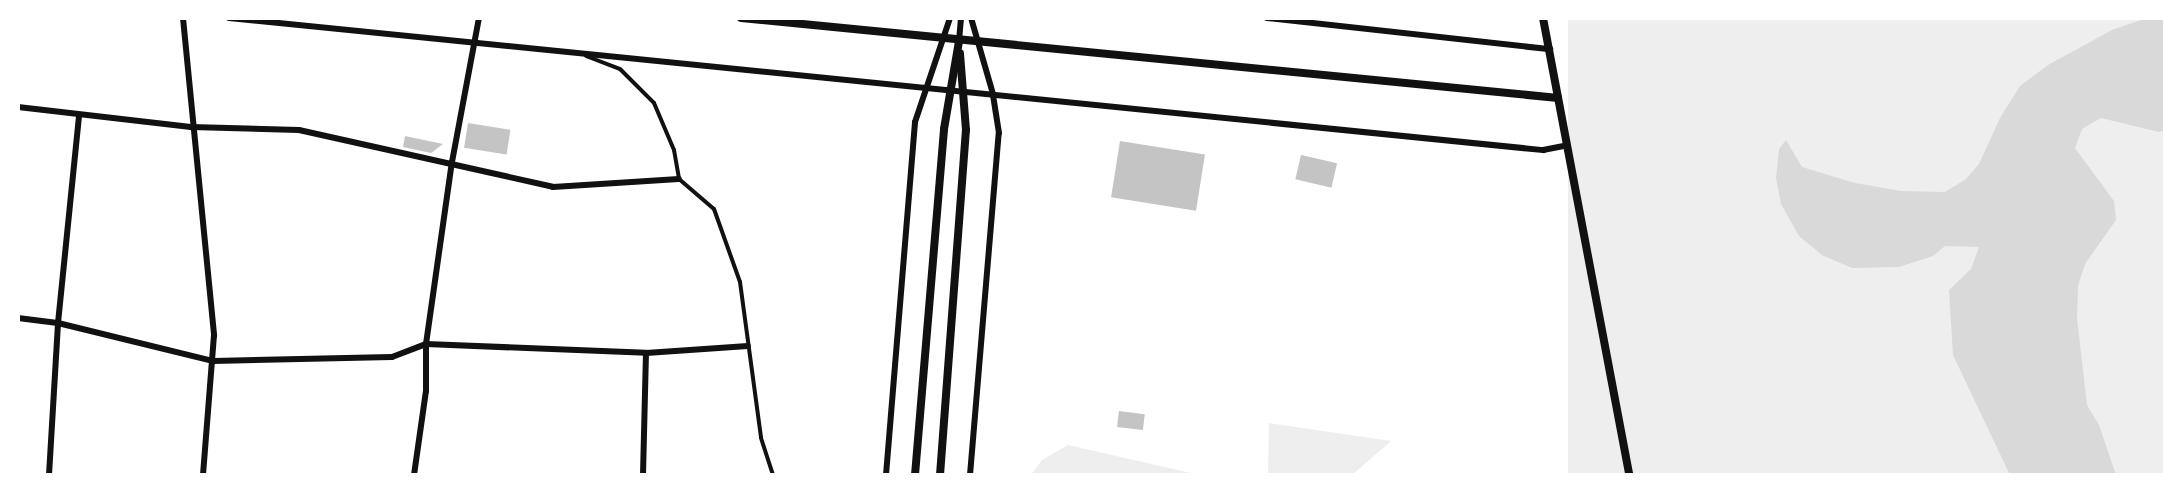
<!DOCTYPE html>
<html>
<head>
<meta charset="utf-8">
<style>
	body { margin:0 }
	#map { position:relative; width:2183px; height:493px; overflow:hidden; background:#fff; font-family:Cabin,sans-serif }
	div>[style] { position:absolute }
	.green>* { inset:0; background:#eee; transform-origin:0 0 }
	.water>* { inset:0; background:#d9d9d9 }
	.building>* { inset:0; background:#c4c4c4; transform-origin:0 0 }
	.service>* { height:4px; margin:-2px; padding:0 2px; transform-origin:2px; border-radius:2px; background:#111 }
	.minor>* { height:6px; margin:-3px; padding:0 3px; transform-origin:3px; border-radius:3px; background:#111 }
	.tertiary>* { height:8px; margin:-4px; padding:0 4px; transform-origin:4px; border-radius:4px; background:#111 }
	span { translate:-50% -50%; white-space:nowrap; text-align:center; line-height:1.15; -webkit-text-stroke:4.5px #fff; paint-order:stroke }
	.frame { position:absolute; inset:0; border:20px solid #fff; pointer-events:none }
</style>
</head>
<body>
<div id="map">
	<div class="green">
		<div style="left:1568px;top:18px;width:597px;height:463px"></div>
		<div style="clip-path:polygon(1269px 423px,1391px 441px,1352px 475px,1268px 475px)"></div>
		<div style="clip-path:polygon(1068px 445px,1191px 473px,1193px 475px,1031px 475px,1042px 460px)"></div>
	</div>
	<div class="water">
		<div style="clip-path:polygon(2147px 18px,2165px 18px,2165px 130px,2159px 132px,2101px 118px,2082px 129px,2075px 148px,2114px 201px,2116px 220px,2085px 264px,2078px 286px,2077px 318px,2087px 405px,2099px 425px,2116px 475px,2010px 475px,1953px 355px,1949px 290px,1971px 269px,1979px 247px,1945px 246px,1933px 256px,1899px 267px,1852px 268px,1822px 255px,1799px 236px,1781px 204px,1776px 178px,1779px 149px,1786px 140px,1802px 167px,1855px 183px,1901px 191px,1945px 192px,1966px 179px,1979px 164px,2000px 118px,2020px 86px,2048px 65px,2112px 30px)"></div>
	</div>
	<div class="building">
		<div style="left:468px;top:123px;width:43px;height:25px;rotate:9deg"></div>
		<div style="clip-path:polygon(405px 136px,443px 144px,431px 153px,403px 147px)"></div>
		<div style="left:1120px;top:141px;width:86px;height:57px;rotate:9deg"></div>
		<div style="left:1301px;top:155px;width:37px;height:25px;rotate:13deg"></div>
		<div style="left:1119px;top:411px;width:26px;height:16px;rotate:7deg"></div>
	</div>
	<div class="service">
		<div style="left:586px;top:56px;width:36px;rotate:21deg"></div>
		<div style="left:620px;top:69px;width:48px;rotate:45deg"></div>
		<div style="left:654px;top:103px;width:51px;rotate:66.9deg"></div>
		<div style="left:674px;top:150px;width:29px;rotate:80deg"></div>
		<div style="left:679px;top:179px;width:46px;rotate:40.6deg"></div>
		<div style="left:714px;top:209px;width:77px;rotate:70.4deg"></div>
		<div style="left:740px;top:282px;width:157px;rotate:82.3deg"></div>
		<div style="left:761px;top:438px;width:39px;rotate:72deg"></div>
	</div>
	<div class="minor">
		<div style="left:183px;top:18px;width:319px;rotate:84.4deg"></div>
		<div style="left:214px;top:335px;width:140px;rotate:94.5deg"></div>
		<div style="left:229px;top:18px;width:1321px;rotate:5.74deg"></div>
		<div style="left:1543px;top:150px;width:25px;rotate:-11deg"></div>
		<div style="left:1267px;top:18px;width:285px;rotate:6.3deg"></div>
		<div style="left:959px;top:41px;width:23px;rotate:-85deg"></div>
		<div style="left:18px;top:107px;width:174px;rotate:6.6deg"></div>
		<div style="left:191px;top:127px;width:108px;rotate:1.6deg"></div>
		<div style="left:299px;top:130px;width:260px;rotate:12.6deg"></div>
		<div style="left:553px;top:187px;width:126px;rotate:-3.6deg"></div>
		<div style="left:18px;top:318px;width:40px;rotate:7.1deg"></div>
		<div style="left:58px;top:323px;width:160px;rotate:13.8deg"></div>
		<div style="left:213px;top:361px;width:179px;rotate:-1.3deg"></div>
		<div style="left:392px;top:357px;width:36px;rotate:-21deg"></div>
		<div style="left:426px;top:344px;width:220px;rotate:2.3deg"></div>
		<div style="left:646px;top:353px;width:102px;rotate:-3.9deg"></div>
		<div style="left:49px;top:475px;width:152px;rotate:-86.6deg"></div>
		<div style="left:58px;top:323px;width:207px;rotate:-84.2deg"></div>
		<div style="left:414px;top:475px;width:85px;rotate:-81.9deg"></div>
		<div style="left:426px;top:391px;width:47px;rotate:-90deg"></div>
		<div style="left:426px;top:344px;width:184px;rotate:-81.9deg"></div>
		<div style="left:452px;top:162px;width:147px;rotate:-79.4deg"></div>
		<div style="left:643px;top:475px;width:122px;rotate:-88.6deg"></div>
		<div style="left:886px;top:475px;width:354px;rotate:-85.3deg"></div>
		<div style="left:915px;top:122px;width:110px;rotate:-71.4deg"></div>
		<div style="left:970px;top:475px;width:343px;rotate:-85.2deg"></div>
		<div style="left:999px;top:133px;width:39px;rotate:-99deg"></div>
		<div style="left:993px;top:94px;width:79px;rotate:-106.1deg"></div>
	</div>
	<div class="tertiary">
		<div style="left:741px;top:18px;width:821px;rotate:5.59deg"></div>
		<div style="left:1543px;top:18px;width:465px;rotate:79.3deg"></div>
		<div style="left:915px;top:475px;width:347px;rotate:-85.2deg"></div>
		<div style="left:944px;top:129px;width:89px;rotate:-80.3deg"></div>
		<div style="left:940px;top:475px;width:346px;rotate:-85.7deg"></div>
		<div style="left:966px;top:130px;width:77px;rotate:-94.5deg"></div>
	</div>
	<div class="frame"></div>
</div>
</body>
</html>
